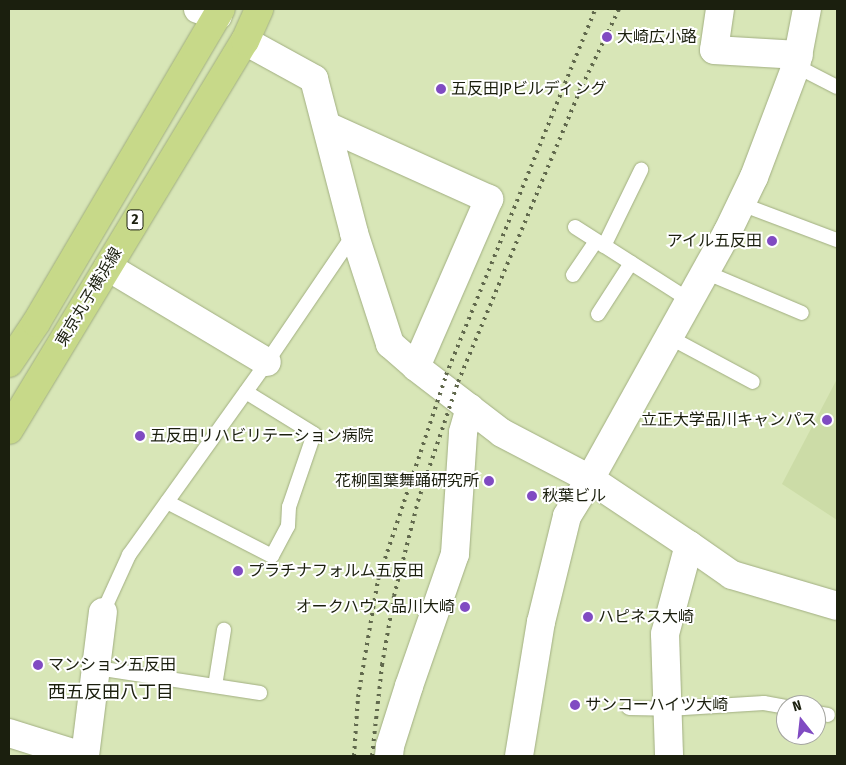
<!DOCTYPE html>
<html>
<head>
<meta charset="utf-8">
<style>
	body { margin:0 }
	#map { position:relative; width:846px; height:765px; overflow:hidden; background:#d8e6b7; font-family:"Fira Sans Condensed","Noto Sans JP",sans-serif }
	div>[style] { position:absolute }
	.built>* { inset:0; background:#ccdca7 }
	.roads { filter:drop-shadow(0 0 1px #a1ae81) drop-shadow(0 0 1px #a1ae81) }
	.lane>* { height:14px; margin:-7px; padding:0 7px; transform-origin:7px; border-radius:7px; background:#fff }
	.street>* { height:28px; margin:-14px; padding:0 14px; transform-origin:14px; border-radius:14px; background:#fff }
	.primary>* { height:28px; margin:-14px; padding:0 14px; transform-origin:14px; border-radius:14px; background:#c7d989 }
	.rail>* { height:4px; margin-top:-2px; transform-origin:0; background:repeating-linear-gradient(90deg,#61694d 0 2.5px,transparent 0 7.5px) }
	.dots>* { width:14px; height:14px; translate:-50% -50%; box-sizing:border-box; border:2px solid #fff; border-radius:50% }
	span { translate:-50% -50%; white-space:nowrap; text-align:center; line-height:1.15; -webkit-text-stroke:4px #fff; paint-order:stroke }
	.shield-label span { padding:1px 4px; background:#fff; border:1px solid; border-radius:4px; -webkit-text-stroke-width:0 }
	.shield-label { font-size:15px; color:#1b1f0e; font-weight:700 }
	.poi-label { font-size:16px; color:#1b1f0e }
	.left { translate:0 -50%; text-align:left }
	.right { translate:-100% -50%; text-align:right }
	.street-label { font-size:16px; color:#1b1f0e }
	.neighbourhood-label { font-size:18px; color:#1b1f0e }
	.frame { position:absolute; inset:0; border:10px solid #1b1f0e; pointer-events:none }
	.north { position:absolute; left:776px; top:695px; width:50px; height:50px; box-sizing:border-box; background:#fff; border:1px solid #a4a59f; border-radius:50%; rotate:344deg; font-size:14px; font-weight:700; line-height:20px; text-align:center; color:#1b1f0e }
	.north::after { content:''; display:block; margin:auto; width:18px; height:22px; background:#804bc2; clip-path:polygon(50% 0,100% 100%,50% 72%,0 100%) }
</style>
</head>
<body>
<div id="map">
	<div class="built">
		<div style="clip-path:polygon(837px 379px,837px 520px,782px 484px)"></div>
	</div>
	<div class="roads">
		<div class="lane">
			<div style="left:796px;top:66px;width:46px;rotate:27.1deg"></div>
			<div style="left:741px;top:204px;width:103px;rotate:20.6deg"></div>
			<div style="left:575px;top:227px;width:135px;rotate:32.6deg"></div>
			<div style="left:604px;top:246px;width:85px;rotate:-64deg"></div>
			<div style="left:705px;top:272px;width:105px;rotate:22.9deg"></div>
			<div style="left:573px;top:275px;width:41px;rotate:-55.9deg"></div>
			<div style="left:598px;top:314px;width:61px;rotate:-57.1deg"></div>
			<div style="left:669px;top:337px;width:95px;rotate:28.2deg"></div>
			<div style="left:167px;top:502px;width:118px;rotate:27.2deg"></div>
			<div style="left:272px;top:556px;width:34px;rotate:-62deg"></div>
			<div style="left:288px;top:526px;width:19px;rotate:-87deg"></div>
			<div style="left:289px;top:507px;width:77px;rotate:-71.1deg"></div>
			<div style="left:314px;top:434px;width:80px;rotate:-148.3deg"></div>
			<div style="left:103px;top:612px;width:63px;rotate:-65.5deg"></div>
			<div style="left:129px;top:555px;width:237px;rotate:-54.4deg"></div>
			<div style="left:267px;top:362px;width:155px;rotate:-55.8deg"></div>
			<div style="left:97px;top:668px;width:165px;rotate:8.7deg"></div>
			<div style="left:215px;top:686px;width:57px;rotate:-80.9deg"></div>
			<div style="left:629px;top:708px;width:39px;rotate:1deg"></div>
			<div style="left:668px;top:709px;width:96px;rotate:-3.6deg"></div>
			<div style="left:764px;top:703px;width:22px;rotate:10deg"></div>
			<div style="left:816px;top:713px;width:12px;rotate:9deg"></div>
		</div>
		<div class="street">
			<div style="left:198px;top:9px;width:21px;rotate:19deg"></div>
			<div style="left:720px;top:9px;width:41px;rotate:98.3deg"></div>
			<div style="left:714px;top:50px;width:85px;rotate:3.4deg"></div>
			<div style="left:245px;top:41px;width:79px;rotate:28.8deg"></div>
			<div style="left:314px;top:79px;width:159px;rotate:75.4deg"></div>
			<div style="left:354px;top:233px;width:117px;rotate:72deg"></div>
			<div style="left:390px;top:344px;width:35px;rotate:41deg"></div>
			<div style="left:416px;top:367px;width:108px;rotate:37.5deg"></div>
			<div style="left:502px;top:433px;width:99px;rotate:27.6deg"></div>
			<div style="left:590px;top:479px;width:119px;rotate:33.7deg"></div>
			<div style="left:689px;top:545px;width:92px;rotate:105.1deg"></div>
			<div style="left:665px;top:634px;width:122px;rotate:88.1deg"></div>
			<div style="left:327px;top:126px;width:178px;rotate:24.3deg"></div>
			<div style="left:489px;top:199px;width:183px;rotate:113.5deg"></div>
			<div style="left:108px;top:267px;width:185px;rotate:30.9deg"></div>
			<div style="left:689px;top:545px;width:52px;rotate:34.9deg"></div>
			<div style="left:732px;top:575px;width:109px;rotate:16.4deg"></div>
			<div style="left:9px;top:733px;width:77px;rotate:17.5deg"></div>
			<div style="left:85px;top:756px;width:145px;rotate:-82.9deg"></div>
			<div style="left:389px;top:756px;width:10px;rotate:-84deg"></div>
			<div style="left:390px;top:746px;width:63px;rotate:-72.4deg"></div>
			<div style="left:409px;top:686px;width:140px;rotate:-70.8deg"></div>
			<div style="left:455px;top:554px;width:122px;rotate:-86.2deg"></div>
			<div style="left:463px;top:432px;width:25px;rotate:-74deg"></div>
			<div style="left:519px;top:756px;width:136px;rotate:-80.7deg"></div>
			<div style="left:541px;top:622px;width:109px;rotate:-76.2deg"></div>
			<div style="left:567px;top:516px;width:44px;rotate:-58.1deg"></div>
			<div style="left:590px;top:479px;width:282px;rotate:-60.9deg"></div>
			<div style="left:727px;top:233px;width:62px;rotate:-64.3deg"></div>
			<div style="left:754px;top:177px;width:119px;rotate:-69.3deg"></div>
			<div style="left:796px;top:66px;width:58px;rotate:-79.1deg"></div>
		</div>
		<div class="primary">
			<div style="left:9px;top:363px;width:48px;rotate:-56deg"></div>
			<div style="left:36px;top:323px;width:364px;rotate:-59.5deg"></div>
			<div style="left:9px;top:430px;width:455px;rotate:-58.8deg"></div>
			<div style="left:245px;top:41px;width:35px;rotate:-66deg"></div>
		</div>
	</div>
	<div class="rail">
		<div style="left:354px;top:756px;width:59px;rotate:-86.1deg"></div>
		<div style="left:358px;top:697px;width:119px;rotate:-80.3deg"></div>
		<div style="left:378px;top:580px;width:216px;rotate:-71.6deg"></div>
		<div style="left:446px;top:375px;width:395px;rotate:-67.8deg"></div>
		<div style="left:372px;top:756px;width:92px;rotate:-83.7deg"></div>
		<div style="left:382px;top:665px;width:70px;rotate:-80.1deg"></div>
		<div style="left:394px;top:596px;width:98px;rotate:-75.8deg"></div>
		<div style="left:418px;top:501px;width:126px;rotate:-71.4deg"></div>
		<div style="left:458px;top:382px;width:321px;rotate:-67.3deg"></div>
		<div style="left:582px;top:86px;width:85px;rotate:-64.3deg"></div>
	</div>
	<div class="dots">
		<div style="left:607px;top:37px;background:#804bc2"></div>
		<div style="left:441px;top:89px;background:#804bc2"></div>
		<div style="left:772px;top:241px;background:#804bc2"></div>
		<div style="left:827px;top:420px;background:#804bc2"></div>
		<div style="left:140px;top:436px;background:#804bc2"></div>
		<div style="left:489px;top:481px;background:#804bc2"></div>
		<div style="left:532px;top:496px;background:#804bc2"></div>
		<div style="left:238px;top:571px;background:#804bc2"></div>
		<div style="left:465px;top:607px;background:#804bc2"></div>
		<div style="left:588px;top:617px;background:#804bc2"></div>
		<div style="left:38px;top:665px;background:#804bc2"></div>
		<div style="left:575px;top:705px;background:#804bc2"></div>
	</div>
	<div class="shield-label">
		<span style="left:135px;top:220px">2</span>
	</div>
	<div class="poi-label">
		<span class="left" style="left:617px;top:37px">大崎広小路</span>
		<span class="left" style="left:451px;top:89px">五反田JPビルディング</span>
		<span class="right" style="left:762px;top:241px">アイル五反田</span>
		<span class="right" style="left:817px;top:420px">立正大学品川キャンパス</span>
		<span class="left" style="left:150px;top:436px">五反田リハビリテーション病院</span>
		<span class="right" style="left:479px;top:481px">花柳国葉舞踊研究所</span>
		<span class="left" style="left:542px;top:496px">秋葉ビル</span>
		<span class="left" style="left:248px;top:571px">プラチナフォルム五反田</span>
		<span class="right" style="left:455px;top:607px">オークハウス品川大崎</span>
		<span class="left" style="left:598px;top:617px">ハピネス大崎</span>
		<span class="left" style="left:48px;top:665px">マンション五反田</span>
		<span class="left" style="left:585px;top:705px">サンコーハイツ大崎</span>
	</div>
	<div class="street-label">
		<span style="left:89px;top:297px;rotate:-59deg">東京丸子横浜線</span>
	</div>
	<div class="neighbourhood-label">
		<span style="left:111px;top:692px">西五反田八丁目</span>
	</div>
	<div class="frame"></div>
	<div class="north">N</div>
</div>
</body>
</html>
